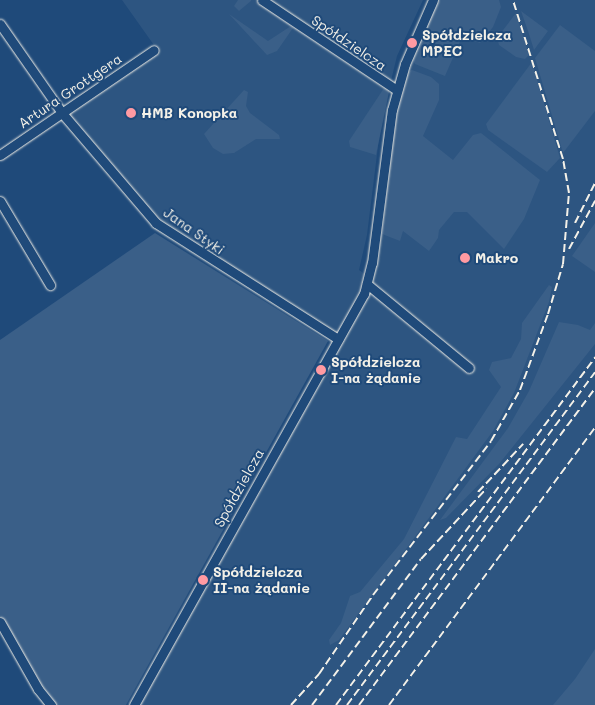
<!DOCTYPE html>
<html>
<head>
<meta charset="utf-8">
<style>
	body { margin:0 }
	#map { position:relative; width:595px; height:705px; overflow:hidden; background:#1f4a7a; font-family:Mali,sans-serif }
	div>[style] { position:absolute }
	.built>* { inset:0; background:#2d5581 }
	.green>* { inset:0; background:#3a5f88 }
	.roads { filter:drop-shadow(0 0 1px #f4f1e8) drop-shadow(0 0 1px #f4f1e8) }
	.minor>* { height:9px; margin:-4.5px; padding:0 4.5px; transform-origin:4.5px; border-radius:4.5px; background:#1f4a7a }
	.rail>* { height:2px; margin-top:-1px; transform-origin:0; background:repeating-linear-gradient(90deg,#f4f1e8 0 8px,transparent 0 12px) }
	.dots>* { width:14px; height:14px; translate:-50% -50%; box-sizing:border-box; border:2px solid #1f4a7a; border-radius:50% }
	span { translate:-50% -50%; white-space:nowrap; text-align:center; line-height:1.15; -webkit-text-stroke:4px #1f4a7a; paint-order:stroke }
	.poi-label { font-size:14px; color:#f4f1e8; font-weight:700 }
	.left { translate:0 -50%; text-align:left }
	.street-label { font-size:14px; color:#f4f1e8 }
</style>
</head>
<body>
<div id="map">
	<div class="built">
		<div style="clip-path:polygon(122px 0,423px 0,397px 56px,381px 122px,367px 235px,359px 270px,369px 277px,409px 143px,393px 110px,433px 0,595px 0,595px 657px,571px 705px,136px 705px,338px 340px,175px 237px,62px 113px,156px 48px)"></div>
	</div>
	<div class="green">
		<div style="clip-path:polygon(238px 0,251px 0,251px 1px,239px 11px,234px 6px)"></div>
		<div style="clip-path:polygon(433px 0,499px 0,501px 7px,493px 27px,480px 43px,462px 37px,445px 76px,415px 64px,412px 58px)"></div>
		<div style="clip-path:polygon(521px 11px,548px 31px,534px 50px,528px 31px)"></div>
		<div style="clip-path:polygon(516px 13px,529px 55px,525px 59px,516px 57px,499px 45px,497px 38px)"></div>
		<div style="clip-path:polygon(229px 14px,268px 41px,291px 26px,293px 28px,277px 51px,267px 55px)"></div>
		<div style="clip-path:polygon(560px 25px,595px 51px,595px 111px,563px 153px,535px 58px)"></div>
		<div style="clip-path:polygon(532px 62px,560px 158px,547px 172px,488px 130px,486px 124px)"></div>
		<div style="clip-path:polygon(412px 70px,431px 77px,439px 84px,439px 100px,423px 136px,453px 160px,473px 135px,481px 133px,540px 180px,524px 219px,504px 249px,467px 212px,454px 212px,439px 230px,438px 238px,429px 251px,403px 231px,400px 241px,382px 234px,395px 115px,406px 73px)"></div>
		<div style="clip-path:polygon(386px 85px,390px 87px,376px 155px,350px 147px,349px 141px)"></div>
		<div style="clip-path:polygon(244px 90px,248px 92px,246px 106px,250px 113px,279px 135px,280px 139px,256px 139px,234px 153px,223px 154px,213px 148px,204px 134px)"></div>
		<div style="clip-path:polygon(595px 223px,595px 272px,572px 256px)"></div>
		<div style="clip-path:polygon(155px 233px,328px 341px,126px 705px,53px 705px,0 616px,0 340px)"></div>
		<div style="clip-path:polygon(549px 285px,552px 287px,549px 302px,514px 393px,493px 431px,339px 640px,330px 645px,329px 640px,341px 623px,350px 596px,360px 592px,404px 539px,456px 437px,467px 439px,501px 387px,489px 370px,492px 362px,511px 358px,521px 339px,522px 323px)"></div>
		<div style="clip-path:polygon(559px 322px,578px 325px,590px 330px,595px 323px,595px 344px,499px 464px,446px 518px,440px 520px,508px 428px,529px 391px)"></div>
		<div style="clip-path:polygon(595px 649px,595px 705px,553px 705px,575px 679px)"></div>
	</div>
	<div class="roads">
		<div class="minor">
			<div style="left:262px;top:0;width:162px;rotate:33.7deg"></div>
			<div style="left:0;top:24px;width:108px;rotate:55.1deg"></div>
			<div style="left:62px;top:113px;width:145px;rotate:49.5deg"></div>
			<div style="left:156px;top:223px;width:216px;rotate:32.5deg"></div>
			<div style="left:0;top:155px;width:186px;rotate:-34.3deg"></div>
			<div style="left:0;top:201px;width:98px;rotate:59.2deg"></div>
			<div style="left:367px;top:284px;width:132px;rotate:39.5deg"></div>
			<div style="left:0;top:622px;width:77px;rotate:60.4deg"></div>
			<div style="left:38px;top:689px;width:21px;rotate:51deg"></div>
			<div style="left:134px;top:705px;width:471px;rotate:-60.8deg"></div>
			<div style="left:364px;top:294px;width:32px;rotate:-76deg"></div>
			<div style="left:372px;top:263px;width:154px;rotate:-82.6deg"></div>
			<div style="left:392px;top:110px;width:48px;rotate:-74.2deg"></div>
			<div style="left:405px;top:64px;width:70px;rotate:-66.4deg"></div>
		</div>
	</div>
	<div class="rail">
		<div style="left:575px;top:223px;width:45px;rotate:-63.4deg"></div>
		<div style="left:569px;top:249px;width:55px;rotate:-61.6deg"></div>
		<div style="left:478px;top:492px;width:66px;rotate:-46.8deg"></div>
		<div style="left:291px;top:705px;width:42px;rotate:-47.9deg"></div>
		<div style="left:319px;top:674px;width:96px;rotate:-55.6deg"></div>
		<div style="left:373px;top:595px;width:194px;rotate:-52.5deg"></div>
		<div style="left:491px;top:441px;width:59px;rotate:-60.4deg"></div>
		<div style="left:520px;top:390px;width:81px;rotate:-69.8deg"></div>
		<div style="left:548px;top:314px;width:52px;rotate:-73.3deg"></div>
		<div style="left:563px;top:264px;width:71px;rotate:-85.2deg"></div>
		<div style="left:569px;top:193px;width:35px;rotate:-100deg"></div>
		<div style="left:563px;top:159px;width:167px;rotate:-107.5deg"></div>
		<div style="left:312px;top:705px;width:182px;rotate:-53.3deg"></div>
		<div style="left:421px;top:559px;width:96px;rotate:-47.1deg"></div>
		<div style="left:336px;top:705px;width:434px;rotate:-53.3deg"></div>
		<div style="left:347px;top:705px;width:415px;rotate:-53.3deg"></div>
		<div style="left:359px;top:705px;width:395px;rotate:-53.3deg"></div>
		<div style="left:389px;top:705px;width:345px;rotate:-53.4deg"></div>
	</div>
	<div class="dots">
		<div style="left:412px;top:43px;background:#ff9aa2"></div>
		<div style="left:131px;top:113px;background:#ff9aa2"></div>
		<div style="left:465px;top:258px;background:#ff9aa2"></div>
		<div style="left:321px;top:370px;background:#ff9aa2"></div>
		<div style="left:203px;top:580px;background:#ff9aa2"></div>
	</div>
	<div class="poi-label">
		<span class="left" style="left:422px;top:43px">Spółdzielcza<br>MPEC</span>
		<span class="left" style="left:141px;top:113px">HMB Konopka</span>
		<span class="left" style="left:475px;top:258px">Makro</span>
		<span class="left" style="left:331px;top:370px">Spółdzielcza<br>I-na żądanie</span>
		<span class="left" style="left:213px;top:580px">Spółdzielcza<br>II-na żądanie</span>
	</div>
	<div class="street-label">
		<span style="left:349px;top:43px;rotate:34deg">Spółdzielcza</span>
		<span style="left:70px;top:91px;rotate:-34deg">Artura Grottgera</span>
		<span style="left:194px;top:231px;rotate:35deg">Jana Styki</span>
		<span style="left:239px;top:488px;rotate:-61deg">Spółdzielcza</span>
	</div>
</div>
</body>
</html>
